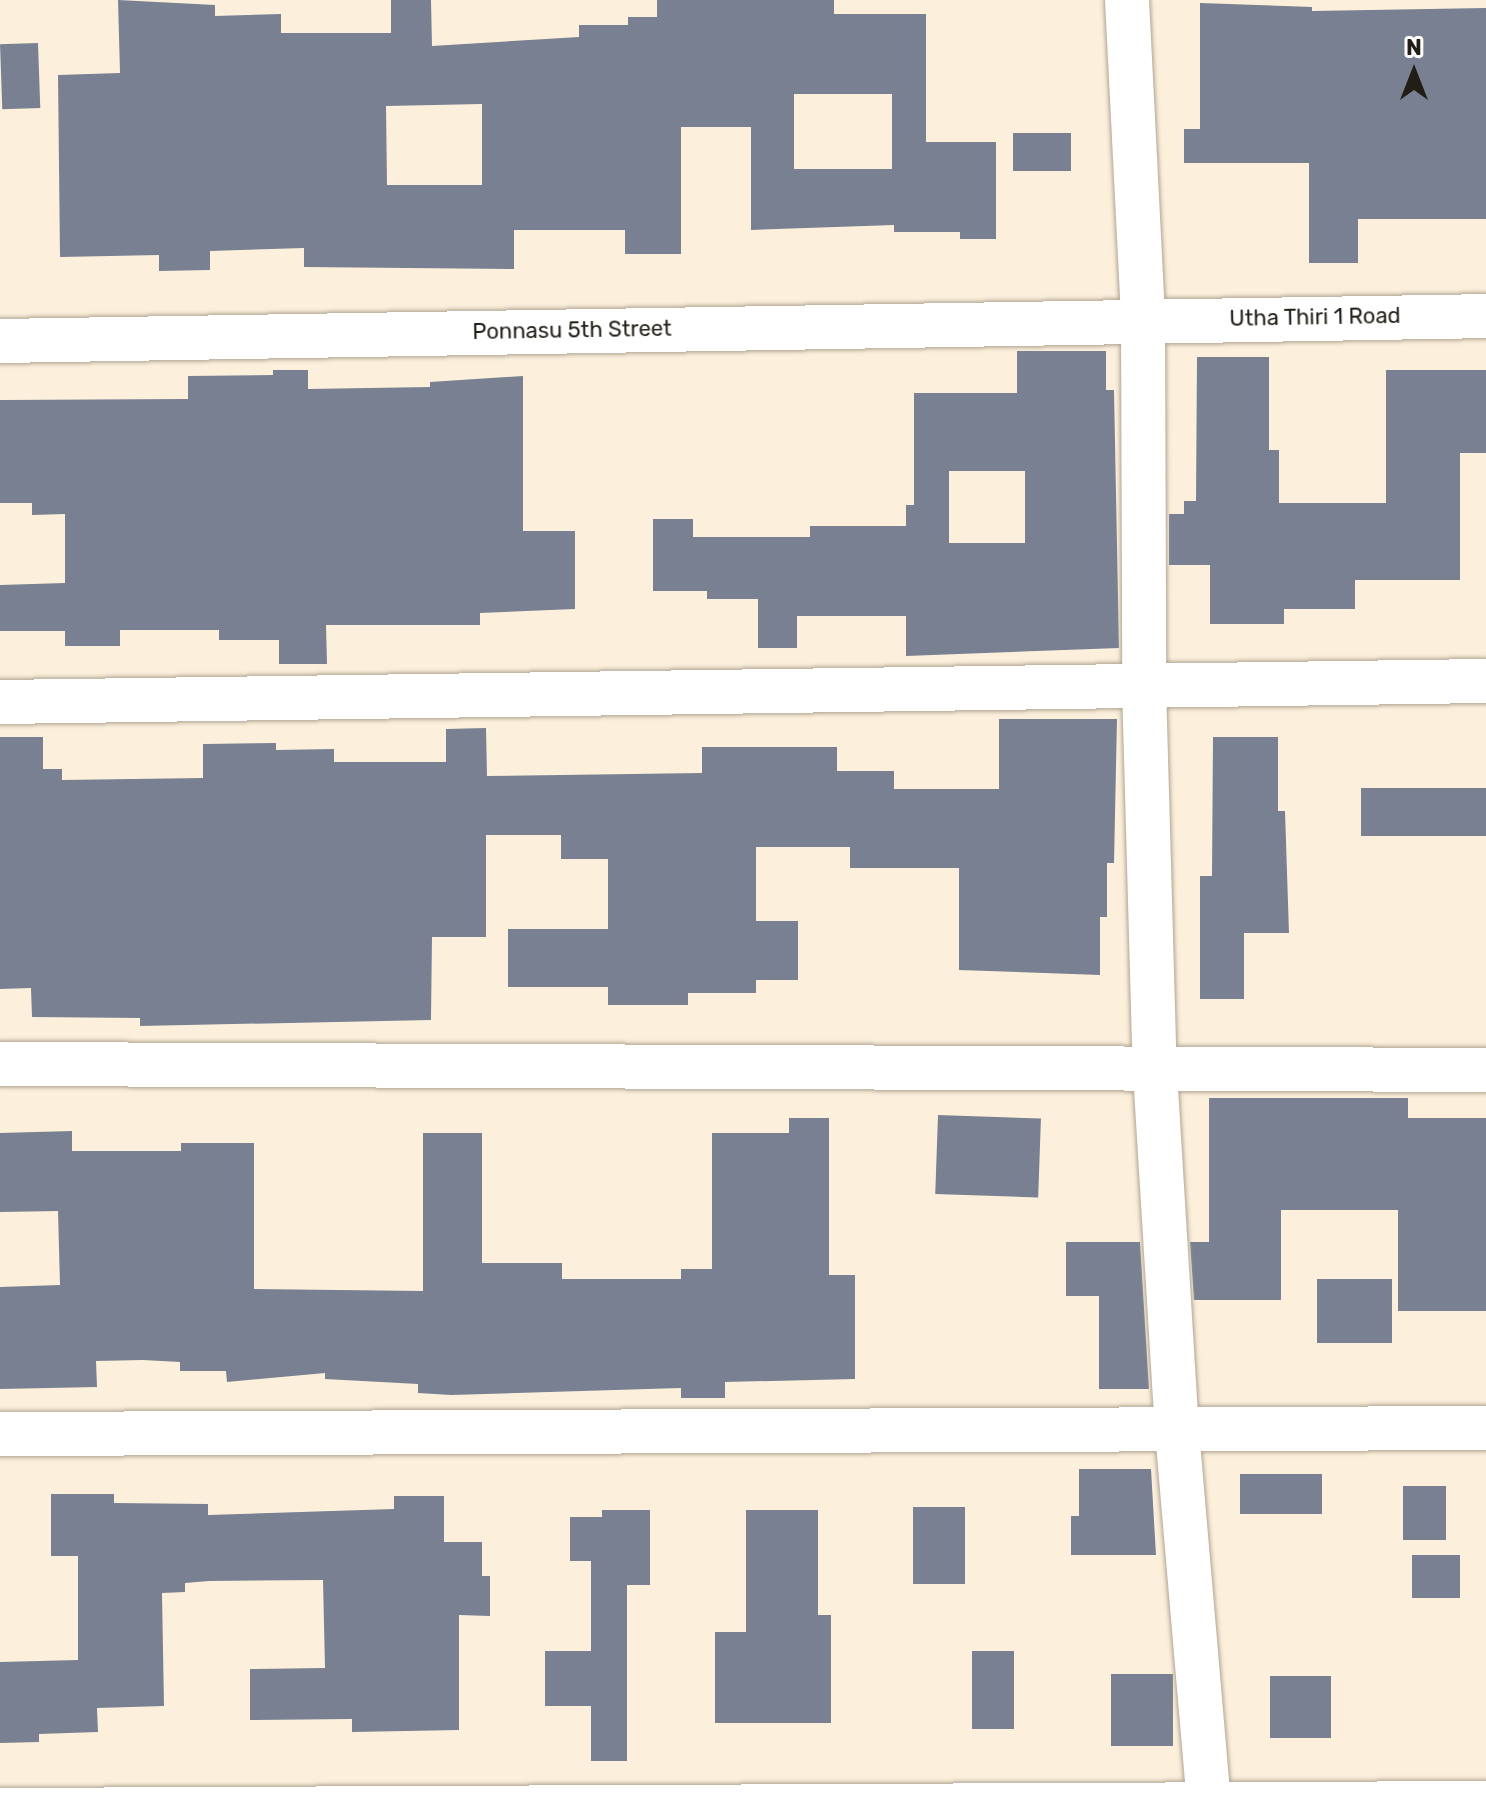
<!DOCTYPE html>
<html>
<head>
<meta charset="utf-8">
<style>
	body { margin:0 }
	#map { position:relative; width:1486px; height:1819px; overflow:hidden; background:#fcf0dc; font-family:Rubik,sans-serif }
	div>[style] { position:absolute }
	.building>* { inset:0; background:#788092; transform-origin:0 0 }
	.roads { filter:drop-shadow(0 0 2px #b0a592) drop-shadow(0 0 2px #b0a592) }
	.street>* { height:44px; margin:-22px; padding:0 22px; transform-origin:22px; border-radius:22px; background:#fff }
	span { translate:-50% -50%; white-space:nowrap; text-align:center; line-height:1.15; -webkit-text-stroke:7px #fff; paint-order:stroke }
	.street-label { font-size:22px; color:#221e17 }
	.north { position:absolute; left:1374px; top:32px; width:80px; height:80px; -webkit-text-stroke:6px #fff; paint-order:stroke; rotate:0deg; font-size:22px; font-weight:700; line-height:32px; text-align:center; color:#221e17 }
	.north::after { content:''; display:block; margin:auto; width:28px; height:36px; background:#221e17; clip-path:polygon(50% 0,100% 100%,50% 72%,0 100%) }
</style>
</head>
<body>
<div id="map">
	<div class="building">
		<div style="clip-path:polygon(evenodd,118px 0,215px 5px,215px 16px,281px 14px,281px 33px,391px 33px,391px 0,431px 0,432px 46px,579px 37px,579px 25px,628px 25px,628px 17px,657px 17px,657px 0,834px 0,834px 14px,926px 14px,926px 142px,996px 142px,996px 239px,960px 239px,960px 232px,894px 232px,894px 225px,751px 230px,751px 127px,681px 127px,681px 254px,625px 254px,625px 230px,514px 230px,514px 269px,304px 267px,304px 248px,210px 251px,210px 270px,159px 271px,159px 255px,60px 257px,58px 75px,120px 73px,118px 0,794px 94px,892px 94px,892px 169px,794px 169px,794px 94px,118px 0,482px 104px,482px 185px,387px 185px,386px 106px,482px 104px)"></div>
		<div style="clip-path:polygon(1200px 3px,1312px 7px,1312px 11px,1486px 8px,1486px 219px,1358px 219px,1358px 263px,1309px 263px,1309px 163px,1184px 163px,1184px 129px,1200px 129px)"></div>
		<div style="left:38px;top:43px;width:65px;height:38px;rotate:88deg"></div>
		<div style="left:1013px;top:133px;width:58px;height:38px"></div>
		<div style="clip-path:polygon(evenodd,1017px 351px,1106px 351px,1106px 390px,1114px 390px,1119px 648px,906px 656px,906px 616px,797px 616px,797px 648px,758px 648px,758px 599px,707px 599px,707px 591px,653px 591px,653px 519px,693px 519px,693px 537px,810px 537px,810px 526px,906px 526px,906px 505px,914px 505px,914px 393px,1017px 393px,1017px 351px,949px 471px,1025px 471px,1025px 543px,949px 543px,949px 471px)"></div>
		<div style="clip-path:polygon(1197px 357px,1269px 357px,1269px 450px,1279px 450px,1279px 503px,1386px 503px,1386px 370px,1486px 370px,1486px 453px,1460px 453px,1460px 580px,1355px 580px,1355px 609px,1284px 609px,1284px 624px,1210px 624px,1210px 565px,1169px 565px,1169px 514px,1184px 514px,1184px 501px,1196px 501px)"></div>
		<div style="clip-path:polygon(273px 370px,308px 370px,308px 389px,430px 387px,430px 382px,523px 376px,523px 531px,575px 531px,575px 609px,480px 613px,480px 625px,326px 625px,327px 664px,279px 664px,279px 640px,219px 640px,219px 630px,120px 630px,120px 646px,65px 646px,65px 631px,0 631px,0 585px,65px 583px,65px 514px,32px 515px,32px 503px,0 503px,0 400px,188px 399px,188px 376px,273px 375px)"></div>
		<div style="clip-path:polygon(999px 719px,1117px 719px,1114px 863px,1107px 863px,1107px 917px,1100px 917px,1100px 975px,959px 970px,959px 868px,850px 868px,850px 847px,756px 847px,756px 921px,798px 921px,798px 980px,756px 980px,756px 993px,688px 993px,688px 1005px,608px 1005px,608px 987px,508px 987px,508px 929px,608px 929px,608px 859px,561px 859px,561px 835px,486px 835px,486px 937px,432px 937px,431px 1020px,140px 1026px,140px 1018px,32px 1017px,31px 988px,0 989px,0 737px,43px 737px,43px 769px,62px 769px,62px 780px,203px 778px,203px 744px,276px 743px,276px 750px,334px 749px,334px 762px,446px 762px,446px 729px,486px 728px,487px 776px,702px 773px,702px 747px,837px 747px,837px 771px,894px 771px,894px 789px,999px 789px)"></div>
		<div style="clip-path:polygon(1213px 737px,1278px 737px,1278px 811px,1285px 811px,1289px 933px,1244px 933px,1244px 999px,1200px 999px,1200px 876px,1212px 876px)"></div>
		<div style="left:1361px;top:788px;width:125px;height:48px"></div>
		<div style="clip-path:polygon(1209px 1098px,1408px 1098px,1408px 1118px,1486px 1118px,1486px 1311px,1398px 1311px,1398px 1210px,1281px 1210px,1281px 1300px,1194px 1300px,1190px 1242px,1209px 1242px)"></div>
		<div style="left:938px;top:1115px;width:103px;height:79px;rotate:2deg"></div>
		<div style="clip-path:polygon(789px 1118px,829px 1118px,829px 1275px,855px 1275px,855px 1379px,725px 1382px,725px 1398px,681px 1398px,681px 1388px,451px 1395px,418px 1393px,418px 1384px,325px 1379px,325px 1373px,227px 1382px,226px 1371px,180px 1371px,180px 1362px,143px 1360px,96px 1361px,97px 1387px,0 1389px,0 1287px,60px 1285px,58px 1211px,0 1212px,0 1133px,72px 1131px,72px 1151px,181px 1151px,181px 1143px,254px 1143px,254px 1289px,423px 1291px,423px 1133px,482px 1133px,482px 1263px,562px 1263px,562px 1279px,681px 1279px,681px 1269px,712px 1269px,712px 1133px,789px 1133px)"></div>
		<div style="clip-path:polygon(1066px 1242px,1140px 1242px,1149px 1389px,1099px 1389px,1099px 1296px,1066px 1296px)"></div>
		<div style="left:1317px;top:1279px;width:75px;height:64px"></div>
		<div style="clip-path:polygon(1079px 1469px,1151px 1469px,1156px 1555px,1071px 1555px,1071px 1516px,1079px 1516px)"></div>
		<div style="left:1240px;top:1474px;width:82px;height:40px"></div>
		<div style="left:1403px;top:1486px;width:43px;height:54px"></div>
		<div style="clip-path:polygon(51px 1494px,114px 1494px,114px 1503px,208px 1504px,208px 1515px,394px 1509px,394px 1496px,444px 1496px,444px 1542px,482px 1542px,482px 1576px,490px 1576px,490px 1616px,459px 1615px,459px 1730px,352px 1732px,352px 1719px,250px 1720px,250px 1669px,325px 1668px,323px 1580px,209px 1581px,185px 1583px,185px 1592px,162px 1593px,164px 1706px,97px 1708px,98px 1732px,39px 1734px,39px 1742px,0 1743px,0 1662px,78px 1660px,78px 1556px,51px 1556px)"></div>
		<div style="left:913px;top:1507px;width:52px;height:77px"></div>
		<div style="clip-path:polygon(602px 1510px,650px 1510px,650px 1585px,627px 1585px,627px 1761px,591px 1761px,591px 1706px,545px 1706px,545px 1651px,591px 1651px,591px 1561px,570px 1561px,570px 1517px,602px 1517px)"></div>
		<div style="clip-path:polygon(746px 1510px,818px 1510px,818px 1615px,831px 1615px,831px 1723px,715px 1723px,715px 1632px,746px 1632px)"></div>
		<div style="left:1412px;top:1555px;width:48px;height:43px"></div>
		<div style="left:972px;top:1651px;width:42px;height:78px"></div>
		<div style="left:1111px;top:1674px;width:62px;height:72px"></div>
		<div style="left:1270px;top:1676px;width:61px;height:62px"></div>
	</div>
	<div class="roads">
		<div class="street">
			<div style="left:1127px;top:0;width:319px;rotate:87.1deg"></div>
			<div style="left:1143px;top:319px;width:367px;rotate:89.8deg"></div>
			<div style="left:1144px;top:686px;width:386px;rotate:88.4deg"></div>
			<div style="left:1155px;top:1072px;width:360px;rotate:86.5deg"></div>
			<div style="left:1177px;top:1431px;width:389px;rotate:85.1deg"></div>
			<div style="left:0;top:341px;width:1486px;rotate:-0.96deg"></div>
			<div style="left:0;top:702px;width:1486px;rotate:-0.81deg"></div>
			<div style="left:0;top:1064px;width:1486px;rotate:0.23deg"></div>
			<div style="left:0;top:1434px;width:1486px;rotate:-0.23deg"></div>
			<div style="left:0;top:1810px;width:1486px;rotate:-0.27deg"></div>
		</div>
	</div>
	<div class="street-label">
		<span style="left:1315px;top:317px;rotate:-1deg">Utha Thiri 1 Road</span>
		<span style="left:572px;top:330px;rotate:-1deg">Ponnasu 5th Street</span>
	</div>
	<div class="north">N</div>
</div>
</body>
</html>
